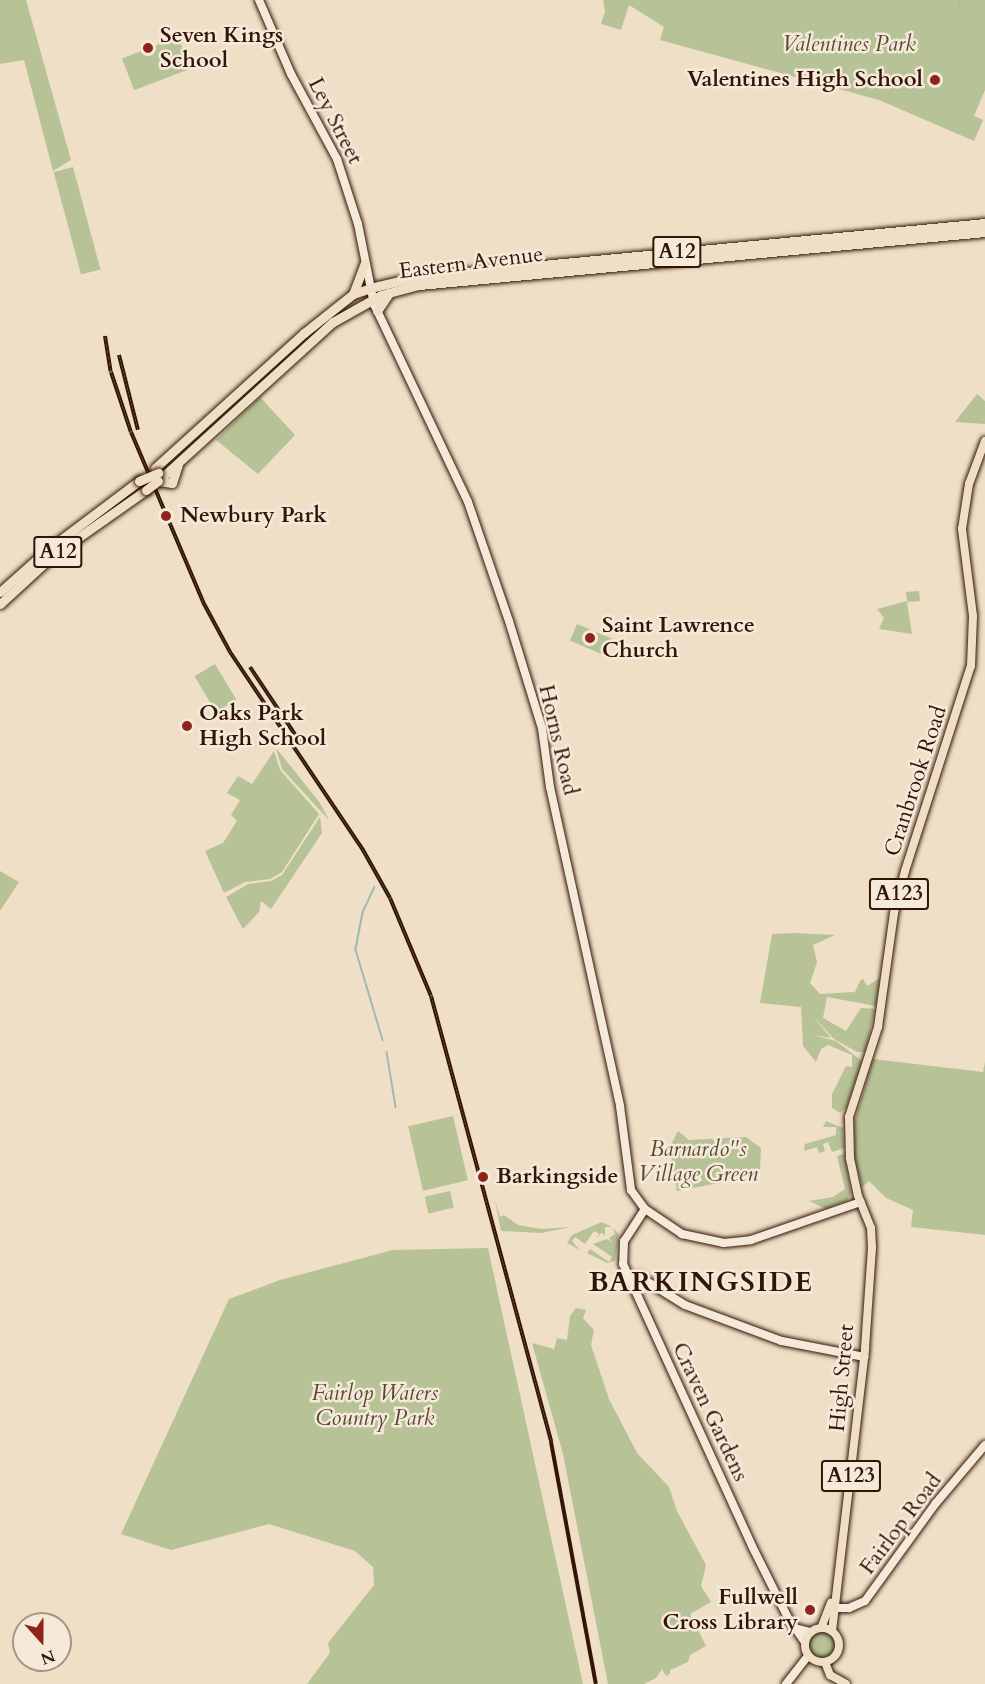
<!DOCTYPE html>
<html>
<head>
<meta charset="utf-8">
<style>
	body { margin:0 }
	#map { position:relative; width:985px; height:1684px; overflow:hidden; background:#efdfc6; font-family:Cardo,serif }
	div>[style] { position:absolute }
	.green>* { inset:0; background:#b7c297; transform-origin:0 0 }
	.stream>* { height:1.5px; margin:-0.75px; padding:0 0.75px; transform-origin:0.75px; border-radius:0.75px; background:#9abdb2 }
	.roads { filter:drop-shadow(0 0 2px #331507) drop-shadow(0 0 2px #331507) }
	.secondary>* { height:8px; margin:-4px; padding:0 4px; transform-origin:4px; border-radius:4px; background:#f5eada }
	.primary>* { height:8px; margin:-4px; padding:0 4px; transform-origin:4px; border-radius:4px; background:#efdfc6 }
	.primary>.ring { margin:-4px; padding:0; box-sizing:content-box; background:none; border:8px solid #efdfc6; border-radius:50% }
	.highway>* { height:9px; margin:-4.5px; padding:0 4.5px; transform-origin:4.5px; border-radius:4.5px; background:#efdfc6 }
	.rail>* { height:4px; margin-top:-2px; transform-origin:0; background:repeating-linear-gradient(90deg,#f5eada 0 4.5px,#331507 0 9px); box-sizing:border-box; border-block:2px solid #331507 }
	.bridges { filter:drop-shadow(0 0 2px #331507) drop-shadow(0 0 2px #331507) }
	.highway-bridge>* { height:9px; margin:-4.5px; padding:0 4.5px; transform-origin:4.5px; border-radius:4.5px; background:#efdfc6 }
	.dots>* { width:16px; height:16px; translate:-50% -50%; box-sizing:border-box; border:3px solid #f5eada; border-radius:50% }
	span { translate:-50% -50%; white-space:nowrap; text-align:center; line-height:1.15; -webkit-text-stroke:5px #f5eada; paint-order:stroke }
	.shield-label span { padding:2px 4px; background:#f5eada; border:2px solid; border-radius:4px; -webkit-text-stroke-width:0 }
	.shield-label { font-size:21px; color:#331507; font-weight:700 }
	.poi-label { font-size:22px; color:#331507; font-weight:700 }
	.left { translate:0 -50%; text-align:left }
	.right { translate:-100% -50%; text-align:right }
	.park-label { font-size:22px; color:#5b4932; font-style:italic }
	.street-label { font-size:22px; color:#331507 }
	.district-label { font-size:28px; color:#331507; font-weight:700; letter-spacing:1.5px }
	.north { position:absolute; left:12px; top:1612px; width:60px; height:60px; box-sizing:border-box; background:#f5eada; border:2px solid #a79586; border-radius:50%; rotate:159deg; font-size:16px; font-weight:700; line-height:24px; text-align:center; color:#331507 }
	.north::after { content:''; display:block; margin:auto; width:21px; height:27px; background:#8f2418; clip-path:polygon(50% 0,100% 100%,50% 72%,0 100%) }
</style>
</head>
<body>
<div id="map">
	<div class="green">
		<div style="clip-path:polygon(0 0,26px 0,71px 160px,53px 171px,24px 60px,0 64px)"></div>
		<div style="clip-path:polygon(603px 0,985px 0,985px 90px,974px 116px,983px 120px,974px 141px,879px 100px,660px 40px,664px 27px,629px 5px,621px 30px,601px 24px,605px 12px)"></div>
		<div style="left:178px;top:37px;width:34px;height:60px;rotate:69deg"></div>
		<div style="left:73px;top:167px;width:106px;height:20px;rotate:75deg"></div>
		<div style="clip-path:polygon(977px 394px,985px 401px,985px 424px,955px 422px)"></div>
		<div style="clip-path:polygon(260px 397px,295px 435px,258px 474px,216px 440px)"></div>
		<div style="clip-path:polygon(919px 591px,920px 601px,907px 602px,912px 634px,879px 629px,884px 618px,877px 609px,907px 601px,906px 592px)"></div>
		<div style="left:577px;top:624px;width:38px;height:18px;rotate:23deg"></div>
		<div style="left:215px;top:664px;width:42px;height:24px;rotate:59deg"></div>
		<div style="clip-path:polygon(276px 748px,320px 803px,329px 820px,282px 769px)"></div>
		<div style="clip-path:polygon(274px 751px,280px 770px,319px 814px,282px 872px,270px 879px,245px 882px,224px 893px,205px 851px,223px 843px,237px 821px,231px 815px,240px 800px,227px 793px,238px 776px,252px 784px)"></div>
		<div style="clip-path:polygon(320px 817px,322px 833px,271px 909px,261px 901px,259px 912px,243px 929px,226px 897px,248px 884px,271px 881px,282px 875px)"></div>
		<div style="clip-path:polygon(0 871px,19px 882px,0 911px)"></div>
		<div style="clip-path:polygon(794px 933px,835px 935px,813px 945px,817px 962px,810px 983px,820px 994px,855px 992px,860px 981px,863px 979px,867px 986px,880px 978px,876px 1006px,827px 997px,823px 1018px,846px 1031px,861px 1008px,875px 1009px,865px 1052px,857px 1052px,834px 1039px,813px 1016px,831px 1038px,813px 1035px,836px 1041px,862px 1061px,846px 1108px,840px 1113px,832px 1108px,832px 1094px,846px 1066px,852px 1067px,852px 1055px,828px 1045px,821px 1049px,816px 1062px,803px 1046px,801px 1007px,760px 1003px,772px 934px)"></div>
		<div style="clip-path:polygon(873px 1059px,983px 1072px,985px 1062px,985px 1235px,911px 1227px,913px 1210px,886px 1198px,869px 1181px,862px 1187px,855px 1159px,854px 1124px)"></div>
		<div style="left:453px;top:1116px;width:66px;height:46px;rotate:77deg"></div>
		<div style="clip-path:polygon(826px 1121px,843px 1128px,844px 1148px,832px 1152px,828px 1142px,823px 1144px,825px 1151px,819px 1153px,817px 1147px,804px 1151px,805px 1144px,836px 1135px,836px 1127px,823px 1127px)"></div>
		<div style="clip-path:polygon(678px 1131px,689px 1140px,746px 1137px,761px 1148px,760px 1169px,746px 1178px,677px 1191px,670px 1147px)"></div>
		<div style="clip-path:polygon(844px 1154px,851px 1193px,848px 1200px,826px 1209px,809px 1201px,833px 1197px,845px 1189px,837px 1156px)"></div>
		<div style="left:450px;top:1191px;width:17px;height:26px;rotate:77deg"></div>
		<div style="clip-path:polygon(495px 1200px,500px 1217px,504px 1215px,518px 1225px,541px 1229px,571px 1227px,541px 1233px,501px 1231px)"></div>
		<div style="clip-path:polygon(602px 1222px,612px 1227px,605px 1227px,605px 1235px,601px 1233px,597px 1238px,599px 1234px,594px 1231px,585px 1244px,575px 1237px,572px 1241px,580px 1250px,567px 1243px,572px 1235px)"></div>
		<div style="clip-path:polygon(613px 1228px,619px 1234px,615px 1261px,607px 1263px,587px 1253px,590px 1249px,609px 1262px,612px 1257px,593px 1244px,607px 1239px,612px 1242px,609px 1238px,615px 1234px)"></div>
		<div style="clip-path:polygon(488px 1248px,583px 1684px,307px 1684px,330px 1653px,328px 1643px,374px 1585px,373px 1567px,355px 1551px,269px 1524px,171px 1550px,121px 1534px,229px 1299px,280px 1280px,393px 1250px)"></div>
		<div style="clip-path:polygon(576px 1308px,586px 1310px,583px 1318px,594px 1330px,591px 1345px,609px 1399px,637px 1453px,669px 1487px,677px 1511px,706px 1565px,701px 1586px,711px 1602px,690px 1614px,706px 1646px,690px 1655px,688px 1662px,670px 1670px,670px 1674px,666px 1676px,662px 1669px,656px 1678px,644px 1684px,608px 1684px,563px 1454px,532px 1343px,554px 1349px,557px 1338px,567px 1340px,570px 1316px)"></div>
		<div style="clip-path:polygon(823px 1630px,831px 1633px,836px 1644px,832px 1655px,823px 1659px,810px 1653px,808px 1644px,811px 1635px)"></div>
	</div>
	<div class="stream">
		<div style="left:958px;top:0;width:2px;rotate:63deg"></div>
		<div style="left:960px;top:4px;width:1px;rotate:90deg"></div>
		<div style="left:375px;top:887px;width:29px;rotate:115deg"></div>
		<div style="left:363px;top:913px;width:38px;rotate:101deg"></div>
		<div style="left:356px;top:950px;width:94px;rotate:73.3deg"></div>
		<div style="left:387px;top:1052px;width:56px;rotate:80.7deg"></div>
	</div>
	<div class="roads">
		<div class="secondary">
			<div style="left:259px;top:0;width:81px;rotate:66.6deg"></div>
			<div style="left:291px;top:74px;width:97px;rotate:61.6deg"></div>
			<div style="left:337px;top:159px;width:68px;rotate:72.1deg"></div>
			<div style="left:358px;top:224px;width:82px;rotate:78.7deg"></div>
			<div style="left:374px;top:304px;width:219px;rotate:64.6deg"></div>
			<div style="left:468px;top:502px;width:126px;rotate:71deg"></div>
			<div style="left:509px;top:621px;width:112px;rotate:72.9deg"></div>
			<div style="left:542px;top:728px;width:60px;rotate:82.3deg"></div>
			<div style="left:550px;top:787px;width:327px;rotate:77.6deg"></div>
			<div style="left:620px;top:1106px;width:85px;rotate:82.5deg"></div>
			<div style="left:631px;top:1190px;width:24px;rotate:54deg"></div>
			<div style="left:645px;top:1209px;width:45px;rotate:34deg"></div>
			<div style="left:682px;top:1234px;width:43px;rotate:12.1deg"></div>
			<div style="left:724px;top:1243px;width:27px;rotate:-6deg"></div>
			<div style="left:751px;top:1240px;width:116px;rotate:-19.1deg"></div>
			<div style="left:645px;top:1209px;width:38px;rotate:123deg"></div>
			<div style="left:624px;top:1241px;width:23px;rotate:92deg"></div>
			<div style="left:623px;top:1264px;width:310px;rotate:65.4deg"></div>
			<div style="left:752px;top:1546px;width:80px;rotate:63.4deg"></div>
			<div style="left:788px;top:1618px;width:29px;rotate:55deg"></div>
			<div style="left:629px;top:1279px;width:11px;rotate:-10deg"></div>
			<div style="left:640px;top:1277px;width:53px;rotate:31.9deg"></div>
			<div style="left:685px;top:1305px;width:103px;rotate:20.4deg"></div>
			<div style="left:782px;top:1341px;width:84px;rotate:11deg"></div>
			<div style="left:836px;top:1608px;width:13px"></div>
			<div style="left:849px;top:1608px;width:17px;rotate:-24deg"></div>
			<div style="left:865px;top:1601px;width:121px;rotate:-54.1deg"></div>
			<div style="left:936px;top:1503px;width:76px;rotate:-49.8deg"></div>
			<div style="left:795px;top:1628px;width:16px;rotate:15deg"></div>
			<div style="left:786px;top:1684px;width:36px;rotate:-52deg"></div>
		</div>
		<div class="primary">
			<div style="left:822px;top:1626px;width:25px;rotate:-69deg"></div>
			<div class="ring" style="left:805px;top:1628px;width:26px;height:26px"></div>
			<div style="left:832px;top:1631px;width:285px;rotate:-83.3deg"></div>
			<div style="left:865px;top:1348px;width:101px;rotate:-86deg"></div>
			<div style="left:872px;top:1247px;width:19px;rotate:-93deg"></div>
			<div style="left:871px;top:1228px;width:35px;rotate:-112deg"></div>
			<div style="left:858px;top:1196px;width:39px;rotate:-102deg"></div>
			<div style="left:850px;top:1158px;width:41px;rotate:-91.4deg"></div>
			<div style="left:849px;top:1117px;width:95px;rotate:-72.1deg"></div>
			<div style="left:878px;top:1027px;width:115px;rotate:-82deg"></div>
			<div style="left:894px;top:913px;width:43px;rotate:-75.3deg"></div>
			<div style="left:905px;top:871px;width:215px;rotate:-72.2deg"></div>
			<div style="left:971px;top:666px;width:50px;rotate:-87.7deg"></div>
			<div style="left:973px;top:616px;width:88px;rotate:-97.2deg"></div>
			<div style="left:962px;top:529px;width:46px;rotate:-81.2deg"></div>
			<div style="left:969px;top:484px;width:46px;rotate:-69.6deg"></div>
			<div style="left:825px;top:1662px;width:14px;rotate:69deg"></div>
			<div style="left:830px;top:1675px;width:18px;rotate:29deg"></div>
		</div>
		<div class="highway">
			<div style="left:353px;top:294px;width:33px;rotate:-69deg"></div>
			<div style="left:377px;top:311px;width:22px;rotate:-56deg"></div>
			<div style="left:155px;top:468px;width:201px;rotate:-42.2deg"></div>
			<div style="left:304px;top:333px;width:63px;rotate:-38.5deg"></div>
			<div style="left:353px;top:294px;width:18px;rotate:-19deg"></div>
			<div style="left:370px;top:288px;width:47px;rotate:-13.4deg"></div>
			<div style="left:416px;top:277px;width:572px;rotate:-5.42deg"></div>
			<div style="left:158px;top:481px;width:236px;rotate:-42.3deg"></div>
			<div style="left:333px;top:322px;width:55px;rotate:-29.4deg"></div>
			<div style="left:381px;top:295px;width:39px;rotate:-15deg"></div>
			<div style="left:419px;top:285px;width:568px;rotate:-5.35deg"></div>
			<div style="left:158px;top:481px;width:14px;rotate:8deg"></div>
			<div style="left:172px;top:483px;width:19px;rotate:-72deg"></div>
			<div style="left:0;top:592px;width:63px;rotate:-41.8deg"></div>
			<div style="left:47px;top:550px;width:115px;rotate:-36.9deg"></div>
			<div style="left:0;top:604px;width:71px;rotate:-42.7deg"></div>
			<div style="left:52px;top:556px;width:115px;rotate:-35.1deg"></div>
		</div>
	</div>
	<div class="rail">
		<div style="left:105px;top:336px;width:36px;rotate:81deg"></div>
		<div style="left:111px;top:372px;width:63px;rotate:71.6deg"></div>
		<div style="left:131px;top:432px;width:185px;rotate:67deg"></div>
		<div style="left:203px;top:602px;width:57px;rotate:61.6deg"></div>
		<div style="left:230px;top:652px;width:239px;rotate:56.1deg"></div>
		<div style="left:363px;top:850px;width:55px;rotate:60.6deg"></div>
		<div style="left:390px;top:898px;width:106px;rotate:67.3deg"></div>
		<div style="left:431px;top:996px;width:462px;rotate:74.9deg"></div>
		<div style="left:551px;top:1442px;width:246px;rotate:79.5deg"></div>
		<div style="left:119px;top:355px;width:77px;rotate:75.8deg"></div>
		<div style="left:250px;top:667px;width:90px;rotate:56.3deg"></div>
	</div>
	<div class="bridges">
		<div class="highway-bridge">
			<div style="left:139px;top:481px;width:21px;rotate:-23deg"></div>
			<div style="left:146px;top:490px;width:15px;rotate:-37deg"></div>
		</div>
	</div>
	<div class="dots">
		<div style="left:148px;top:48px;background:#8f2418"></div>
		<div style="left:935px;top:80px;background:#8f2418"></div>
		<div style="left:166px;top:516px;background:#8f2418"></div>
		<div style="left:590px;top:638px;background:#8f2418"></div>
		<div style="left:187px;top:726px;background:#8f2418"></div>
		<div style="left:483px;top:1177px;background:#8f2418"></div>
		<div style="left:810px;top:1610px;background:#8f2418"></div>
	</div>
	<div class="shield-label">
		<span style="left:677px;top:252px">A12</span>
		<span style="left:58px;top:552px">A12</span>
		<span style="left:899px;top:894px">A123</span>
		<span style="left:851px;top:1476px">A123</span>
	</div>
	<div class="poi-label">
		<span class="left" style="left:160px;top:48px">Seven Kings<br>School</span>
		<span class="right" style="left:923px;top:80px">Valentines High School</span>
		<span class="left" style="left:180px;top:516px">Newbury Park</span>
		<span class="left" style="left:602px;top:638px">Saint Lawrence<br>Church</span>
		<span class="left" style="left:199px;top:726px">Oaks Park<br>High School</span>
		<span class="left" style="left:496px;top:1177px">Barkingside</span>
		<span class="right" style="left:798px;top:1610px">Fullwell<br>Cross Library</span>
	</div>
	<div class="park-label">
		<span style="left:849px;top:45px">Valentines Park</span>
		<span style="left:698px;top:1162px">Barnardo''s<br>Village Green</span>
		<span style="left:375px;top:1406px">Fairlop Waters<br>Country Park</span>
	</div>
	<div class="street-label">
		<span style="left:335px;top:121px;rotate:63deg">Ley Street</span>
		<span style="left:471px;top:263px;rotate:-7deg">Eastern Avenue</span>
		<span style="left:558px;top:740px;rotate:77deg">Horns Road</span>
		<span style="left:916px;top:781px;rotate:-72deg">Cranbrook Road</span>
		<span style="left:842px;top:1378px;rotate:-85deg">High Street</span>
		<span style="left:710px;top:1412px;rotate:65deg">Craven Gardens</span>
		<span style="left:901px;top:1524px;rotate:-53deg">Fairlop Road</span>
	</div>
	<div class="district-label">
		<span style="left:701px;top:1282px">BARKINGSIDE</span>
	</div>
	<div class="north">N</div>
</div>
</body>
</html>
